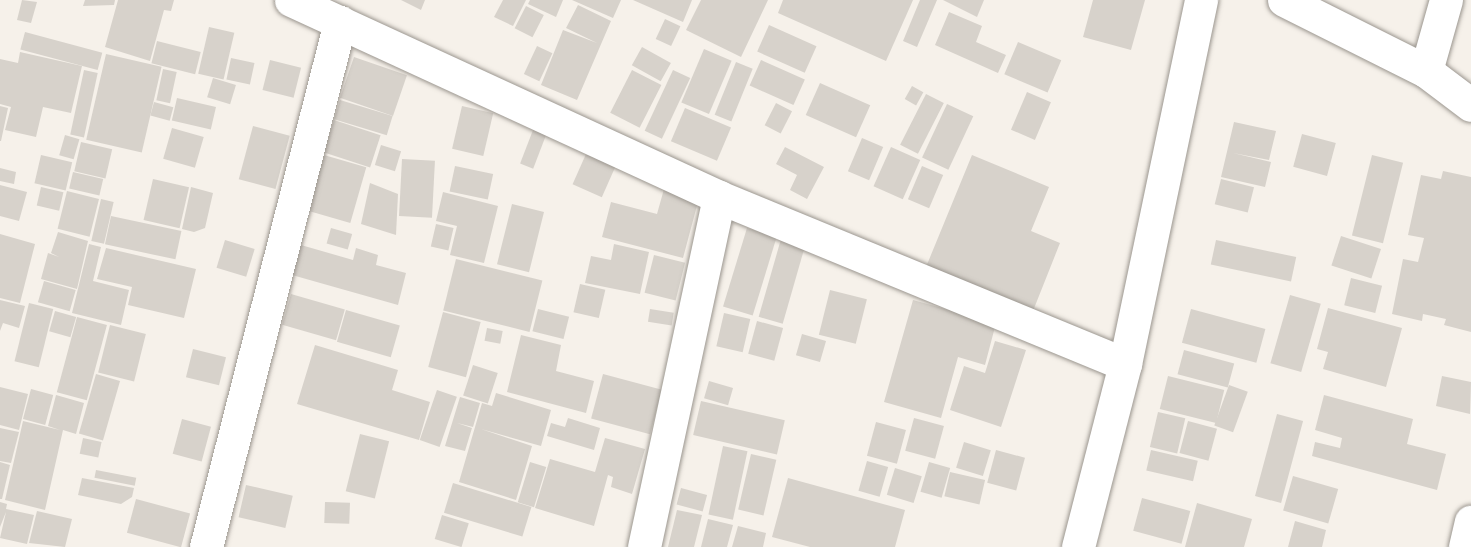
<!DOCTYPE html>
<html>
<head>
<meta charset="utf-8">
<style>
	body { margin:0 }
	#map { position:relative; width:1471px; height:547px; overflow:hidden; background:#f6f1ea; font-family:"Titillium Web",sans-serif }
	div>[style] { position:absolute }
	.building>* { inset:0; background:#d7d2cb; transform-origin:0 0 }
	.roads { filter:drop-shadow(0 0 2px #9b968f) drop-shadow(0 0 2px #9b968f) }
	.minor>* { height:33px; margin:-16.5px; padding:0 16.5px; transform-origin:16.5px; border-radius:16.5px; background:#fff }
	span { translate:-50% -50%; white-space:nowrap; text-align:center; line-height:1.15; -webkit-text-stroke:5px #f6f1ea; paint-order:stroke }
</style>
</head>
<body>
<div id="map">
	<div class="building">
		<div style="clip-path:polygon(22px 0,37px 2px,31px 23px,17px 20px)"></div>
		<div style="clip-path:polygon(85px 0,115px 0,114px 5px,83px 6px)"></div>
		<div style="clip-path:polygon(118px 0,174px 0,171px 11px,164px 10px,150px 61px,105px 47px)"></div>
		<div style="clip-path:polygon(401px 0,425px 0,421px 10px)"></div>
		<div style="clip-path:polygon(503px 0,526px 0,513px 26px,494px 17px)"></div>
		<div style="clip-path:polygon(530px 0,563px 0,556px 17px,528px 4px)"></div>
		<div style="clip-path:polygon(572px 0,621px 0,613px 18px)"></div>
		<div style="clip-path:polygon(633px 0,692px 0,683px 22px)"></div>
		<div style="clip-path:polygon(701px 0,768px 0,741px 57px,686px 30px)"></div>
		<div style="clip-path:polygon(783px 0,913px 0,886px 61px,778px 13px)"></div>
		<div style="clip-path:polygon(920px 0,937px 0,917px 47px,903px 41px)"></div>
		<div style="clip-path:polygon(943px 0,984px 0,977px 17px)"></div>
		<div style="clip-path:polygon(1093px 0,1145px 0,1131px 50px,1083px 37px)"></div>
		<div style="clip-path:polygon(578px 5px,611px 21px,577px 100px,541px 85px,563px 30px,597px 43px,566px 28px)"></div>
		<div style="left:526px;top:6px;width:20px;height:25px;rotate:27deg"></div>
		<div style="clip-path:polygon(949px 12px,982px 26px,976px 42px,1006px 55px,998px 73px,935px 45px)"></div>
		<div style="left:665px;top:19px;width:17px;height:22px;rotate:25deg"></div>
		<div style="left:769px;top:25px;width:52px;height:29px;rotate:24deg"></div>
		<div style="left:209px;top:27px;width:26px;height:48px;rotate:13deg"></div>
		<div style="left:25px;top:32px;width:80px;height:18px;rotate:15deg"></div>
		<div style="left:157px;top:41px;width:45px;height:23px;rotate:14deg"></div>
		<div style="left:1018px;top:42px;width:47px;height:35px;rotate:23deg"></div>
		<div style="left:537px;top:46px;width:17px;height:31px;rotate:25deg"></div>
		<div style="left:642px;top:47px;width:33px;height:21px;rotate:29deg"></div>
		<div style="left:704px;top:49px;width:30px;height:58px;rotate:23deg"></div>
		<div style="clip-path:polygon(20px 52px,82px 66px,71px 113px,43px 107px,36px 137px,5px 130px,11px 107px,0 104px,0 59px,18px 63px)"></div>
		<div style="left:106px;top:54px;width:57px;height:88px;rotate:13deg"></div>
		<div style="left:354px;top:57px;width:56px;height:43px;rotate:19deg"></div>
		<div style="left:231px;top:58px;width:24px;height:22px;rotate:12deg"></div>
		<div style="left:270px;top:60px;width:32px;height:31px;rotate:14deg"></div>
		<div style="left:761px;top:60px;width:48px;height:28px;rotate:24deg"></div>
		<div style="left:736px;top:62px;width:18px;height:57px;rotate:22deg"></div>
		<div style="left:163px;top:69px;width:14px;height:32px;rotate:12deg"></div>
		<div style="left:84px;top:70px;width:14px;height:66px;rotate:12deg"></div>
		<div style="left:632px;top:70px;width:33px;height:48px;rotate:27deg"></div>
		<div style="left:673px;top:70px;width:19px;height:67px;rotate:25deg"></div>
		<div style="left:213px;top:78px;width:24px;height:20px;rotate:17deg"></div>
		<div style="left:820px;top:83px;width:55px;height:35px;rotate:24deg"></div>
		<div style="left:912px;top:86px;width:13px;height:15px;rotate:29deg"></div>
		<div style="left:1027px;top:92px;width:26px;height:41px;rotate:23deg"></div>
		<div style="left:926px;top:94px;width:20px;height:57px;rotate:27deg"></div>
		<div style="left:177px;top:98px;width:40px;height:23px;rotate:13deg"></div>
		<div style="left:340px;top:100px;width:55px;height:20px;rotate:17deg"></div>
		<div style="left:154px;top:102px;width:20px;height:14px;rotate:15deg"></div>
		<div style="left:776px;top:103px;width:18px;height:25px;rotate:27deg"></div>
		<div style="left:947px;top:104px;width:29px;height:59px;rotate:25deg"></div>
		<div style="clip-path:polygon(0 106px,8px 108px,1px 141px,0 141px)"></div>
		<div style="left:462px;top:106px;width:32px;height:44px;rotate:13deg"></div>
		<div style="left:685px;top:108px;width:50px;height:36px;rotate:23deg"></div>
		<div style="left:334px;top:120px;width:49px;height:34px;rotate:18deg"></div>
		<div style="clip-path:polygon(1234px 122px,1276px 131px,1269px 160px,1233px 153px,1271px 162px,1265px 187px,1221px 177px)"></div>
		<div style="left:253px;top:126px;width:38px;height:55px;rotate:15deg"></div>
		<div style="left:172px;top:128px;width:33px;height:32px;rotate:16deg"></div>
		<div style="left:533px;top:130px;width:14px;height:36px;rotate:21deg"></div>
		<div style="left:1302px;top:134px;width:35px;height:34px;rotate:15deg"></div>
		<div style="left:65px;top:135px;width:15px;height:21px;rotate:16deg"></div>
		<div style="left:862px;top:138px;width:23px;height:36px;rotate:23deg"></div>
		<div style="left:81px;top:142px;width:32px;height:30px;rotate:13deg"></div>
		<div style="left:381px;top:145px;width:21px;height:21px;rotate:17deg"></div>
		<div style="clip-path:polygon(785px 147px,824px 167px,807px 199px,790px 190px,797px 175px,776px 164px)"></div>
		<div style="left:891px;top:147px;width:32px;height:43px;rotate:24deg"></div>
		<div style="left:586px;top:154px;width:32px;height:33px;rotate:24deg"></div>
		<div style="left:41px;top:155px;width:32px;height:29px;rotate:13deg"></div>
		<div style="left:324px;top:155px;width:44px;height:58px;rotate:16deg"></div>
		<div style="clip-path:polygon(972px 155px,1049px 187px,1031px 231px,1060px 243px,1033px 311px,926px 267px)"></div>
		<div style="left:1372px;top:155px;width:32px;height:83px;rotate:14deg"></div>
		<div style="left:402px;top:159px;width:33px;height:57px;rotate:3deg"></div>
		<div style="left:455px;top:166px;width:39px;height:26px;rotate:12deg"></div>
		<div style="left:922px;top:166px;width:23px;height:36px;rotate:23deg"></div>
		<div style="clip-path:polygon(0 168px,16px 172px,14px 184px,0 181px)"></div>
		<div style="clip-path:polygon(1443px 171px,1471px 177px,1471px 332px,1444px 325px,1446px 319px,1423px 314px,1422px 321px,1392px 314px,1403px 259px,1418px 262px,1424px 238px,1408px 235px,1421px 175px,1441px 179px)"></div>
		<div style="left:73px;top:172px;width:31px;height:17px;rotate:13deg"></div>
		<div style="left:153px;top:179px;width:37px;height:42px;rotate:13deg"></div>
		<div style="left:1221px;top:179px;width:34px;height:26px;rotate:14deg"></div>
		<div style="clip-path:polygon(370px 183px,398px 194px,396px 235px,361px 224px)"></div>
		<div style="clip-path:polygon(0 185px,27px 192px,19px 221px,0 216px)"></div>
		<div style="left:41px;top:187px;width:23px;height:19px;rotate:13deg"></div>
		<div style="clip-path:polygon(191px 187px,213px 193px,205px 228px,194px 232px,182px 229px)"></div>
		<div style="clip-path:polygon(664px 189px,699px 198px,683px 258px,602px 237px,611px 202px,657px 214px)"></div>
		<div style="left:67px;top:191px;width:33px;height:39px;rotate:14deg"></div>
		<div style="clip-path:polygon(443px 192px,498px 206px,484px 263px,450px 255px,457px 226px,436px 221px)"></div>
		<div style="left:101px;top:199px;width:13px;height:43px;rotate:13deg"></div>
		<div style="left:512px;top:204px;width:33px;height:62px;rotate:14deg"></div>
		<div style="left:111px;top:216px;width:72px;height:29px;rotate:12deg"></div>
		<div style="left:436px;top:224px;width:18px;height:23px;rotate:13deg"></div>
		<div style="left:331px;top:228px;width:22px;height:16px;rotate:16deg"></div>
		<div style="left:747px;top:228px;width:31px;height:82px;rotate:17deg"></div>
		<div style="clip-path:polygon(58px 232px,88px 241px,77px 289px,41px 279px,48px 253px,59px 257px,51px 253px)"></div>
		<div style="clip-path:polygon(0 234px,35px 244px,20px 303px,0 298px)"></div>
		<div style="left:1341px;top:236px;width:42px;height:31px;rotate:18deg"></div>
		<div style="left:781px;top:239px;width:25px;height:81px;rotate:16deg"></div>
		<div style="left:225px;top:240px;width:31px;height:29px;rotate:17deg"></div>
		<div style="left:1216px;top:240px;width:82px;height:25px;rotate:12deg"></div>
		<div style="clip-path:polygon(89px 244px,101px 247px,93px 281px,129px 290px,121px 325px,72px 313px)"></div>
		<div style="clip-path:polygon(614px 244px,649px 252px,640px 294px,585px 283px,591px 256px,611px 260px)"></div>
		<div style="clip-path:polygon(301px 245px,353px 260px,356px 248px,378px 255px,376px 265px,406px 273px,398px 305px,292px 275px)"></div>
		<div style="clip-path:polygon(106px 248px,196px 269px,184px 318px,128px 305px,132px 287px,97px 279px)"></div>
		<div style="left:654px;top:255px;width:32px;height:39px;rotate:14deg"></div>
		<div style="left:456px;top:259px;width:89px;height:53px;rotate:14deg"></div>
		<div style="left:1351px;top:278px;width:32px;height:28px;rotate:14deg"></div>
		<div style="left:44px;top:281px;width:33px;height:22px;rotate:16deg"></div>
		<div style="left:580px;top:284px;width:26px;height:29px;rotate:13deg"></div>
		<div style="left:830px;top:290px;width:38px;height:46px;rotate:14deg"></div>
		<div style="left:291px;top:294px;width:56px;height:32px;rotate:16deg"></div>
		<div style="left:1290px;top:295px;width:32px;height:71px;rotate:16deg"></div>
		<div style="clip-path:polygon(0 300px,25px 306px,19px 328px,3px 323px,0 331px)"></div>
		<div style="clip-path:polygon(913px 300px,996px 323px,985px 365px,958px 357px,941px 418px,884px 402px)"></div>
		<div style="left:29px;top:303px;width:25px;height:60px;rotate:14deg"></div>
		<div style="clip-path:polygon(1328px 308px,1402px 328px,1386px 387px,1323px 369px,1328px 352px,1317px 349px)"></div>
		<div style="left:538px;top:309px;width:32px;height:23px;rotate:14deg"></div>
		<div style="left:650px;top:309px;width:24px;height:13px;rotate:9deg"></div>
		<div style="left:1191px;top:309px;width:77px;height:35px;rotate:15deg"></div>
		<div style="left:346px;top:310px;width:56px;height:33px;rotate:16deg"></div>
		<div style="left:55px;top:311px;width:22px;height:21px;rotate:16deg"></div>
		<div style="left:443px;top:312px;width:39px;height:57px;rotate:15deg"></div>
		<div style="left:724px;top:313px;width:27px;height:34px;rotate:13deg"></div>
		<div style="left:77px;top:317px;width:31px;height:78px;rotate:15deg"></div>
		<div style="left:757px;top:321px;width:27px;height:34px;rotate:15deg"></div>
		<div style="left:110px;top:325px;width:37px;height:49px;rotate:14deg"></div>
		<div style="left:487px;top:328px;width:16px;height:13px;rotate:11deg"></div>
		<div style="left:802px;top:334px;width:25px;height:22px;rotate:16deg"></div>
		<div style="clip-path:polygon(521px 335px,561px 345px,556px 371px,594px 381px,586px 413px,507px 392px)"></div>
		<div style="clip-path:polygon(995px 341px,1026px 350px,1001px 427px,950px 410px,964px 366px,985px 373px)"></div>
		<div style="clip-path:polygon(315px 345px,398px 370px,392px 390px,430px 402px,419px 440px,297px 404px)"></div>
		<div style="left:193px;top:349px;width:34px;height:29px;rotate:14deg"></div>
		<div style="left:1184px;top:350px;width:52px;height:25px;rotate:15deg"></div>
		<div style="left:473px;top:365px;width:26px;height:32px;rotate:18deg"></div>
		<div style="left:96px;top:374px;width:25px;height:62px;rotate:16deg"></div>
		<div style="left:603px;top:374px;width:61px;height:46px;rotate:15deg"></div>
		<div style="left:1168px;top:376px;width:58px;height:34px;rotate:14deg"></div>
		<div style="clip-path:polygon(1442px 376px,1471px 382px,1470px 414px,1436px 406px)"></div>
		<div style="left:709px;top:381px;width:25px;height:18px;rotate:16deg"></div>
		<div style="left:1229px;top:385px;width:20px;height:43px;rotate:20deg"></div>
		<div style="clip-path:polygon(0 387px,28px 394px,19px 430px,0 425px)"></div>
		<div style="left:31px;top:389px;width:23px;height:31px;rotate:15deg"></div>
		<div style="left:437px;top:390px;width:21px;height:53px;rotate:19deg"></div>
		<div style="clip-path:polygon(496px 393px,551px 410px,541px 446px,481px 429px,532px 446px,516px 500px,459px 482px,482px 403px,492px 406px)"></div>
		<div style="clip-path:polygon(56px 395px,84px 403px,76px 434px,63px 430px,45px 510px,5px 500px,23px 421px,60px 430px,48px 426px)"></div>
		<div style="clip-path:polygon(1324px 395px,1413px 419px,1407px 444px,1446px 454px,1437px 490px,1312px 456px,1315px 442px,1340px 448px,1342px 438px,1315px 430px)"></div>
		<div style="clip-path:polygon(460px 397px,480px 403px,473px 427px,457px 423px,472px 428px,465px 451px,445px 446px)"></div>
		<div style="left:701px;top:401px;width:86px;height:35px;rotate:13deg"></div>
		<div style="left:1158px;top:412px;width:28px;height:36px;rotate:13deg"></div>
		<div style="left:1277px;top:414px;width:27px;height:85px;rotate:15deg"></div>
		<div style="clip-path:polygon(568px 418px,600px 428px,594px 450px,547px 436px,551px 423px,565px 427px)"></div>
		<div style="left:914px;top:418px;width:31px;height:34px;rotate:15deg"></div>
		<div style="left:182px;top:419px;width:30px;height:36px;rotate:15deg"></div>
		<div style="left:1188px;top:421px;width:30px;height:33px;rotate:15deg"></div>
		<div style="left:876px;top:422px;width:31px;height:35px;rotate:15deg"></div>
		<div style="clip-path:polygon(0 428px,19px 432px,11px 463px,0 461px)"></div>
		<div style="left:360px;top:434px;width:30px;height:59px;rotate:14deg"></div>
		<div style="left:83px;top:438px;width:19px;height:16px;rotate:12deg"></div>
		<div style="clip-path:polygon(605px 438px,645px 449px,632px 494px,611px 487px,613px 477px,608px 475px,594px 526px,535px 508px,550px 459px,595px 472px)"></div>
		<div style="left:964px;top:442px;width:28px;height:27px;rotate:17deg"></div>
		<div style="left:723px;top:446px;width:25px;height:70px;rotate:12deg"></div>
		<div style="left:996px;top:450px;width:30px;height:34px;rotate:15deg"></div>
		<div style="left:1151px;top:450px;width:48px;height:21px;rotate:13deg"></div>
		<div style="left:751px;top:454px;width:26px;height:57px;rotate:13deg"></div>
		<div style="left:867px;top:461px;width:22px;height:31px;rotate:16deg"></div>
		<div style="clip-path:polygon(0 462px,10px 465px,2px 499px,0 499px)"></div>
		<div style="left:530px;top:462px;width:17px;height:42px;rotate:17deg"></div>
		<div style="left:929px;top:462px;width:22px;height:31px;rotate:16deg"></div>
		<div style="left:895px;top:468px;width:28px;height:28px;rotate:17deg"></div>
		<div style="left:96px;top:470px;width:41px;height:8px;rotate:11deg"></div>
		<div style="left:950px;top:472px;width:36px;height:25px;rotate:13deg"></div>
		<div style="left:1293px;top:476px;width:47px;height:36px;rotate:16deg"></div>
		<div style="clip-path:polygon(82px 478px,134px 488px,132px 497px,121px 504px,78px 495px)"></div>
		<div style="clip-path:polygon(788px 478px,905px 510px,895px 547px,810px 547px,772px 537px)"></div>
		<div style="left:453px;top:483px;width:82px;height:31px;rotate:17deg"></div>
		<div style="left:246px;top:485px;width:48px;height:33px;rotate:13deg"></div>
		<div style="left:681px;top:488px;width:27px;height:17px;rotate:15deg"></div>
		<div style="left:1142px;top:498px;width:50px;height:34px;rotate:15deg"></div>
		<div style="left:136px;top:499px;width:56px;height:35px;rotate:15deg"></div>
		<div style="clip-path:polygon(0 502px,7px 504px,6px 509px,34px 515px,27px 544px,0 538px,6px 512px,0 527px)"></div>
		<div style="left:325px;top:502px;width:25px;height:21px;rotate:2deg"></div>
		<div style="clip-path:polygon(1197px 503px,1252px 519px,1244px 547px,1185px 547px)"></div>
		<div style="clip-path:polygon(677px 510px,702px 515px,694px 547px,668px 547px)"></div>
		<div style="clip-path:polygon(37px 511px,72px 519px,65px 547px,29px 543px)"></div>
		<div style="left:442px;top:515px;width:28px;height:25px;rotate:17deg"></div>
		<div style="clip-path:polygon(708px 519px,733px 525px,727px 547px,701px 547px)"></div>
		<div style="clip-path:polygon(1295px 521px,1326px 530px,1322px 547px,1288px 547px)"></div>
		<div style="clip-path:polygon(738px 526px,766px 533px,763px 547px,732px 547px)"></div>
	</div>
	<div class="roads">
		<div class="minor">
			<div style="left:291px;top:0;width:471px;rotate:24.7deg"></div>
			<div style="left:719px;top:197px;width:439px;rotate:22.4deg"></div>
			<div style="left:1284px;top:0;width:159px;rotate:26.6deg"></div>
			<div style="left:1426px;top:71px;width:56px;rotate:37.1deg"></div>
			<div style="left:1426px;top:71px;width:74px;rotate:-74.3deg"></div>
			<div style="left:206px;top:547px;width:542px;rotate:-75.68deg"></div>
			<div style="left:644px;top:547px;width:358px;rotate:-77.9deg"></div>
			<div style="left:1078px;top:547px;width:189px;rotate:-75.6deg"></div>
			<div style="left:1125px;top:364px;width:372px;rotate:-78.2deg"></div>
			<div style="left:1465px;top:547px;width:26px;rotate:-77deg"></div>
		</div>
	</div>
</div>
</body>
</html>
